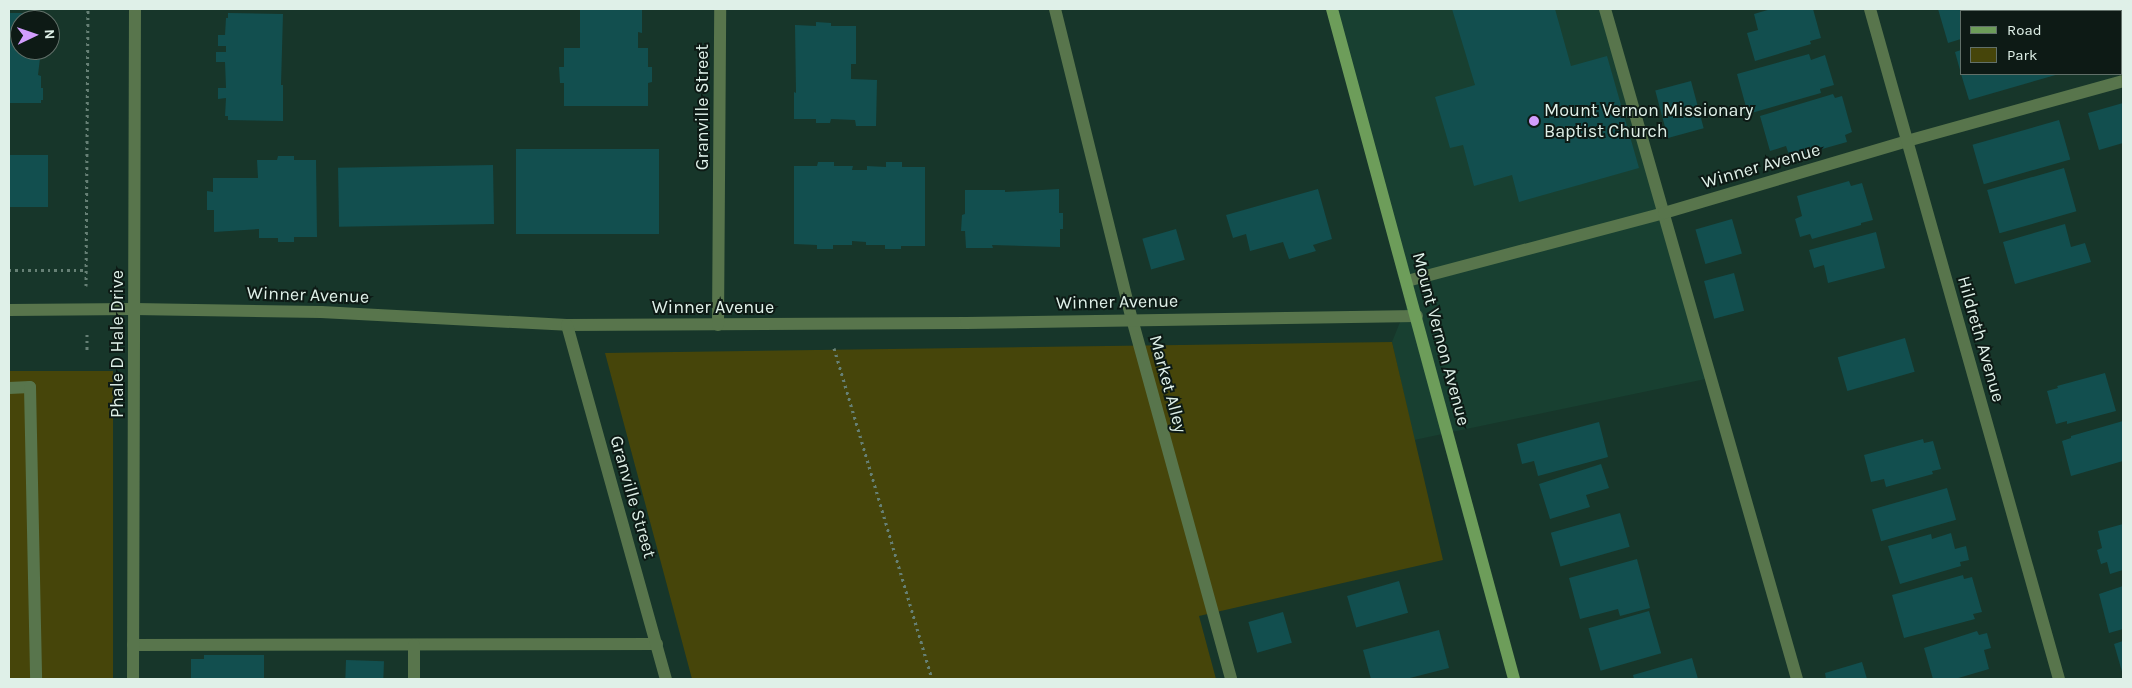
<!DOCTYPE html>
<html>
<head>
<meta charset="utf-8">
<style>
	body { margin:0 }
	#map { position:relative; width:2132px; height:688px; overflow:hidden; background:#17362a; font-family:Karla,sans-serif }
	div>[style] { position:absolute }
	.built>* { inset:0; background:#184031 }
	.green>* { inset:0; background:#46450a; transform-origin:0 0 }
	.building>* { inset:0; background:#124f4f; transform-origin:0 0 }
	.path>* { height:3px; margin-top:-1.5px; transform-origin:0; background:repeating-linear-gradient(90deg,#668075 0 2.5px,transparent 0 6.5px) }
	.lane>* { height:12px; margin:-6px; padding:0 6px; transform-origin:6px; border-radius:6px; background:#58754c }
	.street>* { height:12px; margin:-6px; padding:0 6px; transform-origin:6px; border-radius:6px; background:#58754c }
	.secondary>* { height:12px; margin:-6px; padding:0 6px; transform-origin:6px; border-radius:6px; background:#6d9d5a }
	.dots>* { width:14px; height:14px; translate:-50% -50%; box-sizing:border-box; border:2px solid #0d1a15; border-radius:50% }
	span { translate:-50% -50%; white-space:nowrap; text-align:center; line-height:1.15; -webkit-text-stroke:4px #0d1a15; paint-order:stroke }
	.street-label { font-size:18px; color:#dff0e8 }
	.poi-label { font-size:18px; color:#dff0e8 }
	.left { translate:0 -50%; text-align:left }
	.frame { position:absolute; inset:0; border:10px solid #dff0e8; pointer-events:none }
	.legend { position:absolute; left:1960px; top:10px; width:162px; height:65px; box-sizing:border-box; background:#0d1a15; border:1px solid #617069; margin:0; padding:6px 9px; list-style:none; font-size:15px; color:#dff0e8 }
	.legend li { display:flex; align-items:center; gap:10px; height:25px }
	.legend b { width:25px; border:1px solid #617069 }
	.north { position:absolute; left:10px; top:10px; width:50px; height:50px; box-sizing:border-box; background:#0d1a15; border:1px solid #617069; border-radius:50%; rotate:87deg; font-size:14px; font-weight:700; line-height:20px; text-align:center; color:#dff0e8 }
	.north::after { content:''; display:block; margin:auto; width:18px; height:22px; background:#d29dfd; clip-path:polygon(50% 0,100% 100%,50% 72%,0 100%) }
</style>
</head>
<body>
<div id="map">
	<div class="built">
		<div style="clip-path:polygon(1334px 9px,1607px 9px,1715px 377px,1414px 440px,1392px 342px,1413px 290px)"></div>
	</div>
	<div class="green">
		<div style="clip-path:polygon(1392px 342px,1443px 560px,1199px 616px,1216px 679px,692px 679px,605px 353px)"></div>
		<div style="left:9px;top:371px;width:104px;height:308px"></div>
	</div>
	<div class="building">
		<div style="clip-path:polygon(580px 9px,642px 9px,642px 33px,638px 32px,638px 48px,648px 48px,648px 67px,652px 67px,652px 82px,648px 83px,648px 106px,564px 106px,564px 83px,560px 83px,559px 67px,564px 67px,564px 48px,580px 48px)"></div>
		<div style="clip-path:polygon(1452px 9px,1555px 9px,1571px 66px,1607px 56px,1639px 168px,1519px 202px,1512px 175px,1474px 186px,1463px 145px,1450px 148px,1435px 97px,1475px 85px)"></div>
		<div style="clip-path:polygon(1771px 9px,1813px 9px,1821px 38px,1810px 41px,1811px 44px,1755px 61px,1747px 33px,1758px 30px,1754px 14px)"></div>
		<div style="clip-path:polygon(1938px 9px,2004px 9px,2004px 11px,1961px 11px,1961px 39px,1948px 43px)"></div>
		<div style="clip-path:polygon(9px 13px,41px 13px,41px 20px,20px 20px,20px 50px,41px 50px,38px 75px,41px 76px,41px 88px,43px 88px,43px 100px,41px 100px,41px 103px,9px 103px)"></div>
		<div style="clip-path:polygon(228px 13px,283px 14px,281px 85px,283px 85px,283px 121px,228px 120px,228px 116px,225px 116px,226px 98px,218px 99px,218px 88px,226px 88px,225px 62px,216px 62px,216px 52px,226px 52px,226px 46px,218px 46px,218px 35px,225px 35px,226px 18px,228px 18px)"></div>
		<div style="clip-path:polygon(816px 22px,831px 23px,831px 26px,856px 26px,856px 64px,851px 64px,851px 79px,877px 80px,876px 126px,856px 126px,855px 120px,831px 119px,830px 123px,816px 123px,816px 119px,794px 119px,794px 92px,796px 93px,795px 25px,816px 26px)"></div>
		<div style="clip-path:polygon(1961px 50px,1961px 70px,1960px 70px,1955px 52px)"></div>
		<div style="clip-path:polygon(1809px 54px,1811px 60px,1825px 55px,1834px 85px,1820px 89px,1821px 93px,1748px 114px,1737px 74px)"></div>
		<div style="clip-path:polygon(1961px 74px,2059px 74px,1969px 100px)"></div>
		<div style="left:1691px;top:81px;width:49px;height:37px;rotate:75deg"></div>
		<div style="clip-path:polygon(1833px 94px,1835px 98px,1842px 96px,1852px 132px,1845px 135px,1847px 142px,1790px 158px,1786px 146px,1770px 151px,1760px 116px)"></div>
		<div style="clip-path:polygon(2123px 103px,2123px 143px,2099px 150px,2088px 113px)"></div>
		<div style="left:2059px;top:120px;width:41px;height:90px;rotate:74deg"></div>
		<div style="left:516px;top:149px;width:143px;height:85px"></div>
		<div style="left:9px;top:155px;width:39px;height:52px"></div>
		<div style="clip-path:polygon(278px 156px,294px 156px,294px 160px,316px 160px,317px 237px,294px 237px,294px 242px,278px 242px,278px 238px,259px 238px,259px 229px,214px 232px,214px 210px,207px 210px,207px 191px,213px 192px,213px 178px,258px 178px,257px 160px,277px 160px)"></div>
		<div style="clip-path:polygon(818px 162px,834px 162px,834px 166px,853px 166px,852px 170px,867px 170px,867px 166px,886px 167px,886px 162px,902px 162px,902px 167px,925px 167px,925px 246px,901px 246px,901px 249px,885px 249px,885px 245px,866px 245px,866px 242px,852px 241px,852px 245px,833px 245px,833px 249px,817px 249px,817px 245px,794px 244px,794px 166px,817px 166px)"></div>
		<div style="left:493px;top:165px;width:59px;height:155px;rotate:89deg"></div>
		<div style="left:2064px;top:168px;width:45px;height:80px;rotate:74deg"></div>
		<div style="clip-path:polygon(1849px 181px,1851px 186px,1862px 183px,1873px 220px,1861px 223px,1861px 225px,1812px 239px,1810px 234px,1800px 237px,1795px 219px,1802px 216px,1797px 196px)"></div>
		<div style="clip-path:polygon(1059px 189px,1059px 213px,1063px 213px,1063px 229px,1060px 229px,1060px 247px,992px 245px,993px 248px,966px 248px,965px 231px,961px 231px,962px 215px,965px 214px,965px 190px,1005px 190px,1005px 192px)"></div>
		<div style="clip-path:polygon(1318px 189px,1332px 239px,1313px 245px,1316px 251px,1289px 259px,1283px 242px,1250px 251px,1246px 234px,1233px 238px,1226px 215px)"></div>
		<div style="left:1732px;top:219px;width:36px;height:38px;rotate:74deg"></div>
		<div style="clip-path:polygon(2065px 224px,2071px 247px,2085px 243px,2091px 262px,2015px 284px,2003px 242px)"></div>
		<div style="left:1176px;top:229px;width:32px;height:35px;rotate:74deg"></div>
		<div style="clip-path:polygon(1876px 232px,1885px 268px,1828px 283px,1824px 265px,1814px 268px,1809px 250px)"></div>
		<div style="left:1734px;top:273px;width:39px;height:31px;rotate:75deg"></div>
		<div style="left:1905px;top:338px;width:35px;height:70px;rotate:74deg"></div>
		<div style="clip-path:polygon(2105px 373px,2116px 411px,2067px 424px,2067px 421px,2056px 424px,2047px 391px,2058px 388px,2057px 386px)"></div>
		<div style="clip-path:polygon(2123px 421px,2123px 461px,2071px 476px,2062px 441px,2071px 438px,2071px 436px)"></div>
		<div style="clip-path:polygon(1599px 422px,1608px 457px,1538px 476px,1534px 461px,1522px 464px,1517px 444px)"></div>
		<div style="clip-path:polygon(1923px 439px,1924px 443px,1933px 441px,1941px 469px,1932px 471px,1933px 474px,1886px 487px,1884px 479px,1871px 482px,1864px 455px)"></div>
		<div style="clip-path:polygon(1601px 464px,1609px 488px,1586px 495px,1590px 507px,1550px 519px,1539px 484px)"></div>
		<div style="left:1947px;top:488px;width:33px;height:78px;rotate:74deg"></div>
		<div style="left:1620px;top:513px;width:35px;height:72px;rotate:74deg"></div>
		<div style="clip-path:polygon(2123px 524px,2123px 570px,2110px 574px,2107px 562px,2101px 564px,2097px 550px,2102px 548px,2098px 531px)"></div>
		<div style="clip-path:polygon(1951px 533px,1955px 549px,1966px 546px,1969px 560px,1960px 562px,1961px 566px,1900px 584px,1888px 546px,1931px 534px,1932px 539px)"></div>
		<div style="clip-path:polygon(1637px 559px,1650px 608px,1620px 616px,1618px 609px,1580px 619px,1569px 578px)"></div>
		<div style="clip-path:polygon(1963px 575px,1964px 579px,1972px 577px,1982px 612px,1973px 614px,1975px 619px,1904px 638px,1892px 595px)"></div>
		<div style="left:1399px;top:581px;width:33px;height:54px;rotate:74deg"></div>
		<div style="clip-path:polygon(2123px 586px,2123px 629px,2109px 633px,2099px 594px)"></div>
		<div style="left:1649px;top:611px;width:44px;height:63px;rotate:74deg"></div>
		<div style="left:1283px;top:612px;width:32px;height:36px;rotate:74deg"></div>
		<div style="clip-path:polygon(1439px 630px,1449px 668px,1406px 679px,1371px 679px,1363px 650px)"></div>
		<div style="clip-path:polygon(1977px 631px,1979px 635px,1987px 633px,1991px 648px,1984px 650px,1989px 669px,1955px 679px,1933px 679px,1924px 648px)"></div>
		<div style="clip-path:polygon(2123px 641px,2123px 675px,2114px 644px)"></div>
		<div style="clip-path:polygon(204px 655px,264px 655px,264px 679px,191px 679px,191px 659px,204px 659px)"></div>
		<div style="clip-path:polygon(1692px 658px,1698px 679px,1634px 679px,1633px 675px)"></div>
		<div style="left:346px;top:660px;width:38px;height:19px;rotate:2deg"></div>
		<div style="clip-path:polygon(1862px 662px,1867px 679px,1826px 679px,1825px 673px)"></div>
	</div>
	<div class="path">
		<div style="left:9px;top:270px;width:77px"></div>
		<div style="left:86px;top:286px;width:277px;rotate:-89.6deg"></div>
		<div style="left:87px;top:334px;width:18px;rotate:90deg"></div>
		<div style="left:834px;top:348px;width:345px;rotate:73.5deg"></div>
	</div>
	<div class="lane">
		<div style="left:1605px;top:9px;width:697px;rotate:74.01deg"></div>
		<div style="left:1407px;top:281px;width:266px;rotate:-14.8deg"></div>
		<div style="left:1664px;top:213px;width:253px;rotate:-16.5deg"></div>
		<div style="left:1907px;top:141px;width:224px;rotate:-15.5deg"></div>
		<div style="left:9px;top:388px;width:21px;rotate:-3deg"></div>
		<div style="left:30px;top:387px;width:292px;rotate:88.8deg"></div>
		<div style="left:133px;top:645px;width:524px;rotate:-0.11deg"></div>
		<div style="left:414px;top:679px;width:34px;rotate:-90deg"></div>
	</div>
	<div class="street">
		<div style="left:1055px;top:9px;width:319px;rotate:76.1deg"></div>
		<div style="left:1132px;top:319px;width:373px;rotate:74.6deg"></div>
		<div style="left:1870px;top:9px;width:696px;rotate:74.25deg"></div>
		<div style="left:9px;top:310px;width:125px;rotate:-0.5deg"></div>
		<div style="left:134px;top:309px;width:187px;rotate:0.9deg"></div>
		<div style="left:321px;top:312px;width:246px;rotate:3deg"></div>
		<div style="left:567px;top:325px;width:399px;rotate:-0.3deg"></div>
		<div style="left:966px;top:323px;width:451px;rotate:-0.9deg"></div>
		<div style="left:567px;top:325px;width:368px;rotate:74.4deg"></div>
		<div style="left:718px;top:325px;width:316px;rotate:-89.6deg"></div>
		<div style="left:133px;top:679px;width:670px;rotate:-89.83deg"></div>
	</div>
	<div class="secondary">
		<div style="left:1332px;top:9px;width:694px;rotate:74.8deg"></div>
	</div>
	<div class="dots">
		<div style="left:1534px;top:121px;background:#d29dfd"></div>
	</div>
	<div class="street-label">
		<span style="left:702px;top:107px;rotate:-90deg">Granville Street</span>
		<span style="left:1761px;top:166px;rotate:-16deg">Winner Avenue</span>
		<span style="left:308px;top:295px;rotate:2deg">Winner Avenue</span>
		<span style="left:1117px;top:302px;rotate:-1deg">Winner Avenue</span>
		<span style="left:713px;top:307px">Winner Avenue</span>
		<span style="left:1441px;top:339px;rotate:75deg">Mount Vernon Avenue</span>
		<span style="left:1981px;top:339px;rotate:74deg">Hildreth Avenue</span>
		<span style="left:117px;top:344px;rotate:-90deg">Phale D Hale Drive</span>
		<span style="left:1168px;top:384px;rotate:75deg">Market Alley</span>
		<span style="left:633px;top:497px;rotate:74deg">Granville Street</span>
	</div>
	<div class="poi-label">
		<span class="left" style="left:1544px;top:121px">Mount Vernon Missionary<br>Baptist Church</span>
	</div>
	<div class="frame"></div>
	<ul class="legend">
	<li><b style="height:6px;background:#6d9d5a"></b>Road</li>
	<li><b style="height:14px;background:#46450a"></b>Park</li>
	</ul>
	<div class="north">N</div>
</div>
</body>
</html>
